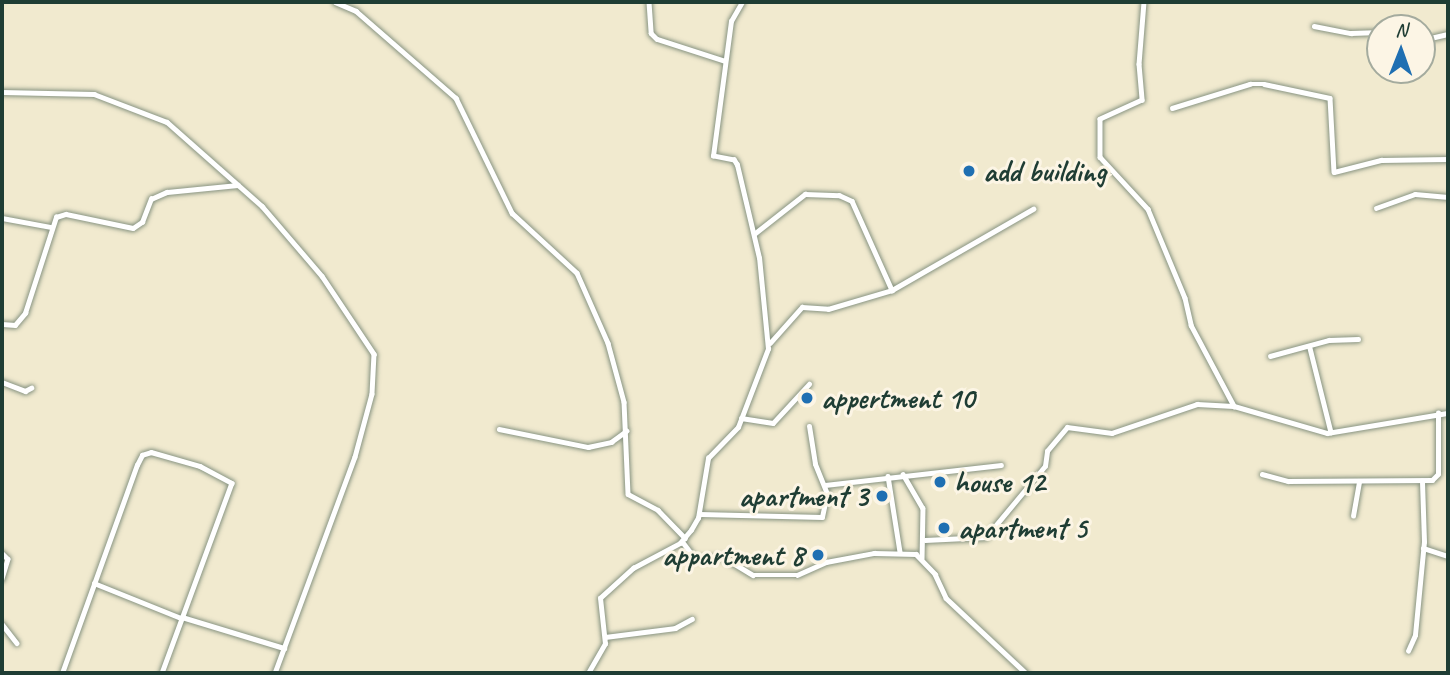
<!DOCTYPE html>
<html>
<head>
<meta charset="utf-8">
<style>
	body { margin:0 }
	#map { position:relative; width:1450px; height:675px; overflow:hidden; background:#f1eacf; font-family:Caveat,sans-serif }
	div>[style] { position:absolute }
	.roads { filter:drop-shadow(0 0 2px #889482) drop-shadow(0 0 2px #889482) }
	.minor>* { height:4.5px; margin:-2.25px; padding:0 2.25px; transform-origin:2.25px; border-radius:2.25px; background:#fff }
	.dots>* { width:19px; height:19px; translate:-50% -50%; box-sizing:border-box; border:4px solid #fcf5e5; border-radius:50% }
	span { translate:-50% -50%; white-space:nowrap; text-align:center; line-height:1.15; -webkit-text-stroke:6px #fcf5e5; paint-order:stroke }
	.poi-label { font-size:30px; color:#1f3d34; font-weight:700 }
	.left { translate:0 -50%; text-align:left }
	.right { translate:-100% -50%; text-align:right }
	.frame { position:absolute; inset:0; border:4px solid #1f3d34; pointer-events:none }
	.north { position:absolute; left:1366px; top:14px; width:70px; height:70px; box-sizing:border-box; background:#fcf5e5; border:2px solid #a4ab9e; border-radius:50%; rotate:1deg; font-size:19px; font-weight:700; line-height:28px; text-align:center; color:#1f3d34 }
	.north::after { content:''; display:block; margin:auto; width:24px; height:32px; background:#1f6fb2; clip-path:polygon(50% 0,100% 100%,50% 72%,0 100%) }
</style>
</head>
<body>
<div id="map">
	<div class="roads">
		<div class="minor">
			<div style="left:335px;top:2px;width:23px;rotate:23deg"></div>
			<div style="left:356px;top:11px;width:133px;rotate:41deg"></div>
			<div style="left:456px;top:98px;width:128px;rotate:64deg"></div>
			<div style="left:512px;top:213px;width:88px;rotate:42.7deg"></div>
			<div style="left:577px;top:273px;width:77px;rotate:66.1deg"></div>
			<div style="left:608px;top:343px;width:61px;rotate:74.8deg"></div>
			<div style="left:624px;top:402px;width:92px;rotate:87.5deg"></div>
			<div style="left:628px;top:494px;width:34px;rotate:28deg"></div>
			<div style="left:658px;top:510px;width:39px;rotate:46deg"></div>
			<div style="left:649px;top:2px;width:31px;rotate:86deg"></div>
			<div style="left:651px;top:33px;width:8px;rotate:45deg"></div>
			<div style="left:657px;top:39px;width:71px;rotate:17.9deg"></div>
			<div style="left:1144px;top:2px;width:62px;rotate:94.6deg"></div>
			<div style="left:1139px;top:64px;width:36px;rotate:85deg"></div>
			<div style="left:1142px;top:100px;width:46px;rotate:155.7deg"></div>
			<div style="left:1100px;top:119px;width:38px;rotate:90deg"></div>
			<div style="left:1100px;top:157px;width:71px;rotate:47.3deg"></div>
			<div style="left:1148px;top:209px;width:96px;rotate:67.4deg"></div>
			<div style="left:1185px;top:298px;width:28px;rotate:77deg"></div>
			<div style="left:1191px;top:325px;width:92px;rotate:62deg"></div>
			<div style="left:1234px;top:406px;width:97px;rotate:16.2deg"></div>
			<div style="left:1327px;top:433px;width:123px;rotate:-9.4deg"></div>
			<div style="left:1314px;top:26px;width:38px;rotate:11deg"></div>
			<div style="left:1351px;top:33px;width:29px;rotate:-2deg"></div>
			<div style="left:1422px;top:40px;width:27px;rotate:-13deg"></div>
			<div style="left:2px;top:92px;width:92px;rotate:1.2deg"></div>
			<div style="left:94px;top:94px;width:78px;rotate:21deg"></div>
			<div style="left:167px;top:122px;width:127px;rotate:41.5deg"></div>
			<div style="left:262px;top:206px;width:92px;rotate:49.4deg"></div>
			<div style="left:322px;top:276px;width:94px;rotate:56.3deg"></div>
			<div style="left:374px;top:354px;width:40px;rotate:92.9deg"></div>
			<div style="left:372px;top:394px;width:65px;rotate:105.1deg"></div>
			<div style="left:355px;top:457px;width:230px;rotate:110.3deg"></div>
			<div style="left:1172px;top:108px;width:82px;rotate:-17.1deg"></div>
			<div style="left:1250px;top:84px;width:14px"></div>
			<div style="left:1264px;top:84px;width:67px;rotate:12deg"></div>
			<div style="left:1330px;top:98px;width:74px;rotate:86.9deg"></div>
			<div style="left:1334px;top:172px;width:49px;rotate:-14.3deg"></div>
			<div style="left:1381px;top:160px;width:67px;rotate:-0.9deg"></div>
			<div style="left:1376px;top:208px;width:41px;rotate:-19.7deg"></div>
			<div style="left:1415px;top:194px;width:33px;rotate:5deg"></div>
			<div style="left:2px;top:218px;width:50px;rotate:10.4deg"></div>
			<div style="left:754px;top:234px;width:65px;rotate:-38.1deg"></div>
			<div style="left:805px;top:194px;width:34px;rotate:2deg"></div>
			<div style="left:839px;top:195px;width:14px;rotate:25deg"></div>
			<div style="left:852px;top:201px;width:98px;rotate:65.8deg"></div>
			<div style="left:2px;top:324px;width:13px;rotate:4deg"></div>
			<div style="left:15px;top:325px;width:16px;rotate:-50deg"></div>
			<div style="left:25px;top:313px;width:101px;rotate:-72.1deg"></div>
			<div style="left:56px;top:217px;width:10px;rotate:-17deg"></div>
			<div style="left:66px;top:214px;width:68px;rotate:11.8deg"></div>
			<div style="left:133px;top:228px;width:11px;rotate:-34deg"></div>
			<div style="left:142px;top:222px;width:25px;rotate:-69deg"></div>
			<div style="left:151px;top:199px;width:17px;rotate:-24deg"></div>
			<div style="left:167px;top:192px;width:71px;rotate:-5.6deg"></div>
			<div style="left:770px;top:343px;width:48px;rotate:-48.4deg"></div>
			<div style="left:802px;top:307px;width:26px;rotate:4deg"></div>
			<div style="left:828px;top:309px;width:67px;rotate:-16.5deg"></div>
			<div style="left:892px;top:290px;width:163px;rotate:-29.9deg"></div>
			<div style="left:1310px;top:348px;width:87px;rotate:76deg"></div>
			<div style="left:1270px;top:356px;width:61px;rotate:-15.2deg"></div>
			<div style="left:1329px;top:340px;width:29px;rotate:-2deg"></div>
			<div style="left:2px;top:382px;width:25px;rotate:21deg"></div>
			<div style="left:25px;top:391px;width:7px;rotate:-27deg"></div>
			<div style="left:741px;top:418px;width:32px;rotate:9deg"></div>
			<div style="left:773px;top:423px;width:53px;rotate:-47.3deg"></div>
			<div style="left:499px;top:429px;width:91px;rotate:11.4deg"></div>
			<div style="left:588px;top:447px;width:24px;rotate:-12deg"></div>
			<div style="left:611px;top:442px;width:19px;rotate:-36deg"></div>
			<div style="left:903px;top:474px;width:39px;rotate:60deg"></div>
			<div style="left:923px;top:508px;width:50px;rotate:91.1deg"></div>
			<div style="left:1262px;top:474px;width:27px;rotate:15deg"></div>
			<div style="left:1288px;top:481px;width:144px;rotate:-0.4deg"></div>
			<div style="left:1432px;top:480px;width:8px;rotate:-45deg"></div>
			<div style="left:1438px;top:474px;width:61px;rotate:-90deg"></div>
			<div style="left:888px;top:476px;width:77px;rotate:81deg"></div>
			<div style="left:825px;top:485px;width:177px;rotate:-6.5deg"></div>
			<div style="left:700px;top:514px;width:122px;rotate:1.4deg"></div>
			<div style="left:822px;top:517px;width:24px;rotate:-78deg"></div>
			<div style="left:827px;top:494px;width:32px;rotate:-112deg"></div>
			<div style="left:815px;top:464px;width:38px;rotate:-99deg"></div>
			<div style="left:1353px;top:516px;width:35px;rotate:-80deg"></div>
			<div style="left:925px;top:540px;width:61px;rotate:-2.8deg"></div>
			<div style="left:986px;top:537px;width:92px;rotate:-50.3deg"></div>
			<div style="left:1045px;top:466px;width:15px;rotate:-82deg"></div>
			<div style="left:1047px;top:451px;width:31px;rotate:-50deg"></div>
			<div style="left:1067px;top:427px;width:45px;rotate:7.6deg"></div>
			<div style="left:1112px;top:433px;width:90px;rotate:-18.8deg"></div>
			<div style="left:1197px;top:404px;width:36px;rotate:3deg"></div>
			<div style="left:682px;top:541px;width:21px;rotate:53deg"></div>
			<div style="left:695px;top:558px;width:28px;rotate:-2deg"></div>
			<div style="left:723px;top:557px;width:35px;rotate:31deg"></div>
			<div style="left:753px;top:575px;width:44px"></div>
			<div style="left:797px;top:575px;width:32px;rotate:-24deg"></div>
			<div style="left:826px;top:562px;width:49px;rotate:-10.6deg"></div>
			<div style="left:874px;top:553px;width:42px;rotate:1.4deg"></div>
			<div style="left:916px;top:554px;width:28px;rotate:46deg"></div>
			<div style="left:935px;top:574px;width:26px;rotate:65deg"></div>
			<div style="left:946px;top:598px;width:110px;rotate:43.2deg"></div>
			<div style="left:1423px;top:548px;width:26px;rotate:18deg"></div>
			<div style="left:2px;top:553px;width:8px;rotate:45deg"></div>
			<div style="left:8px;top:559px;width:21px;rotate:107deg"></div>
			<div style="left:94px;top:583px;width:94px;rotate:21.9deg"></div>
			<div style="left:182px;top:617px;width:107px;rotate:16.9deg"></div>
			<div style="left:2px;top:624px;width:24px;rotate:52deg"></div>
			<div style="left:605px;top:637px;width:71px;rotate:-7.3deg"></div>
			<div style="left:675px;top:628px;width:19px;rotate:-28deg"></div>
			<div style="left:1408px;top:651px;width:17px;rotate:-66deg"></div>
			<div style="left:1415px;top:635px;width:93px;rotate:-84.5deg"></div>
			<div style="left:1424px;top:542px;width:61px;rotate:-91.9deg"></div>
			<div style="left:62px;top:673px;width:221px;rotate:-70.2deg"></div>
			<div style="left:137px;top:465px;width:11px;rotate:-63deg"></div>
			<div style="left:142px;top:455px;width:9px;rotate:-18deg"></div>
			<div style="left:151px;top:452px;width:51px;rotate:15.9deg"></div>
			<div style="left:200px;top:466px;width:36px;rotate:28deg"></div>
			<div style="left:232px;top:483px;width:202px;rotate:110.2deg"></div>
			<div style="left:588px;top:673px;width:34px;rotate:-60deg"></div>
			<div style="left:605px;top:644px;width:46px;rotate:-96.2deg"></div>
			<div style="left:600px;top:598px;width:45px;rotate:-42.3deg"></div>
			<div style="left:633px;top:568px;width:53px;rotate:-28deg"></div>
			<div style="left:680px;top:543px;width:17px;rotate:-50deg"></div>
			<div style="left:691px;top:530px;width:14px;rotate:-60deg"></div>
			<div style="left:698px;top:518px;width:61px;rotate:-80.5deg"></div>
			<div style="left:708px;top:458px;width:43px;rotate:-45.9deg"></div>
			<div style="left:738px;top:427px;width:84px;rotate:-69deg"></div>
			<div style="left:768px;top:349px;width:91px;rotate:-95.6deg"></div>
			<div style="left:759px;top:258px;width:96px;rotate:-103.3deg"></div>
			<div style="left:737px;top:165px;width:6px;rotate:-121deg"></div>
			<div style="left:734px;top:160px;width:21px;rotate:-169deg"></div>
			<div style="left:713px;top:156px;width:136px;rotate:-82.4deg"></div>
			<div style="left:731px;top:21px;width:22px;rotate:-60deg"></div>
		</div>
	</div>
	<div class="dots">
		<div style="left:969px;top:171px;background:#1f6fb2"></div>
		<div style="left:807px;top:398px;background:#1f6fb2"></div>
		<div style="left:940px;top:482px;background:#1f6fb2"></div>
		<div style="left:882px;top:496px;background:#1f6fb2"></div>
		<div style="left:944px;top:528px;background:#1f6fb2"></div>
		<div style="left:818px;top:555px;background:#1f6fb2"></div>
	</div>
	<div class="poi-label">
		<span class="left" style="left:983px;top:171px">add building</span>
		<span class="left" style="left:821px;top:398px">appertment 10</span>
		<span class="left" style="left:954px;top:482px">house 12</span>
		<span class="right" style="left:868px;top:496px">apartment 3</span>
		<span class="left" style="left:958px;top:528px">apartment 5</span>
		<span class="right" style="left:804px;top:555px">appartment 8</span>
	</div>
	<div class="frame"></div>
	<div class="north">N</div>
</div>
</body>
</html>
